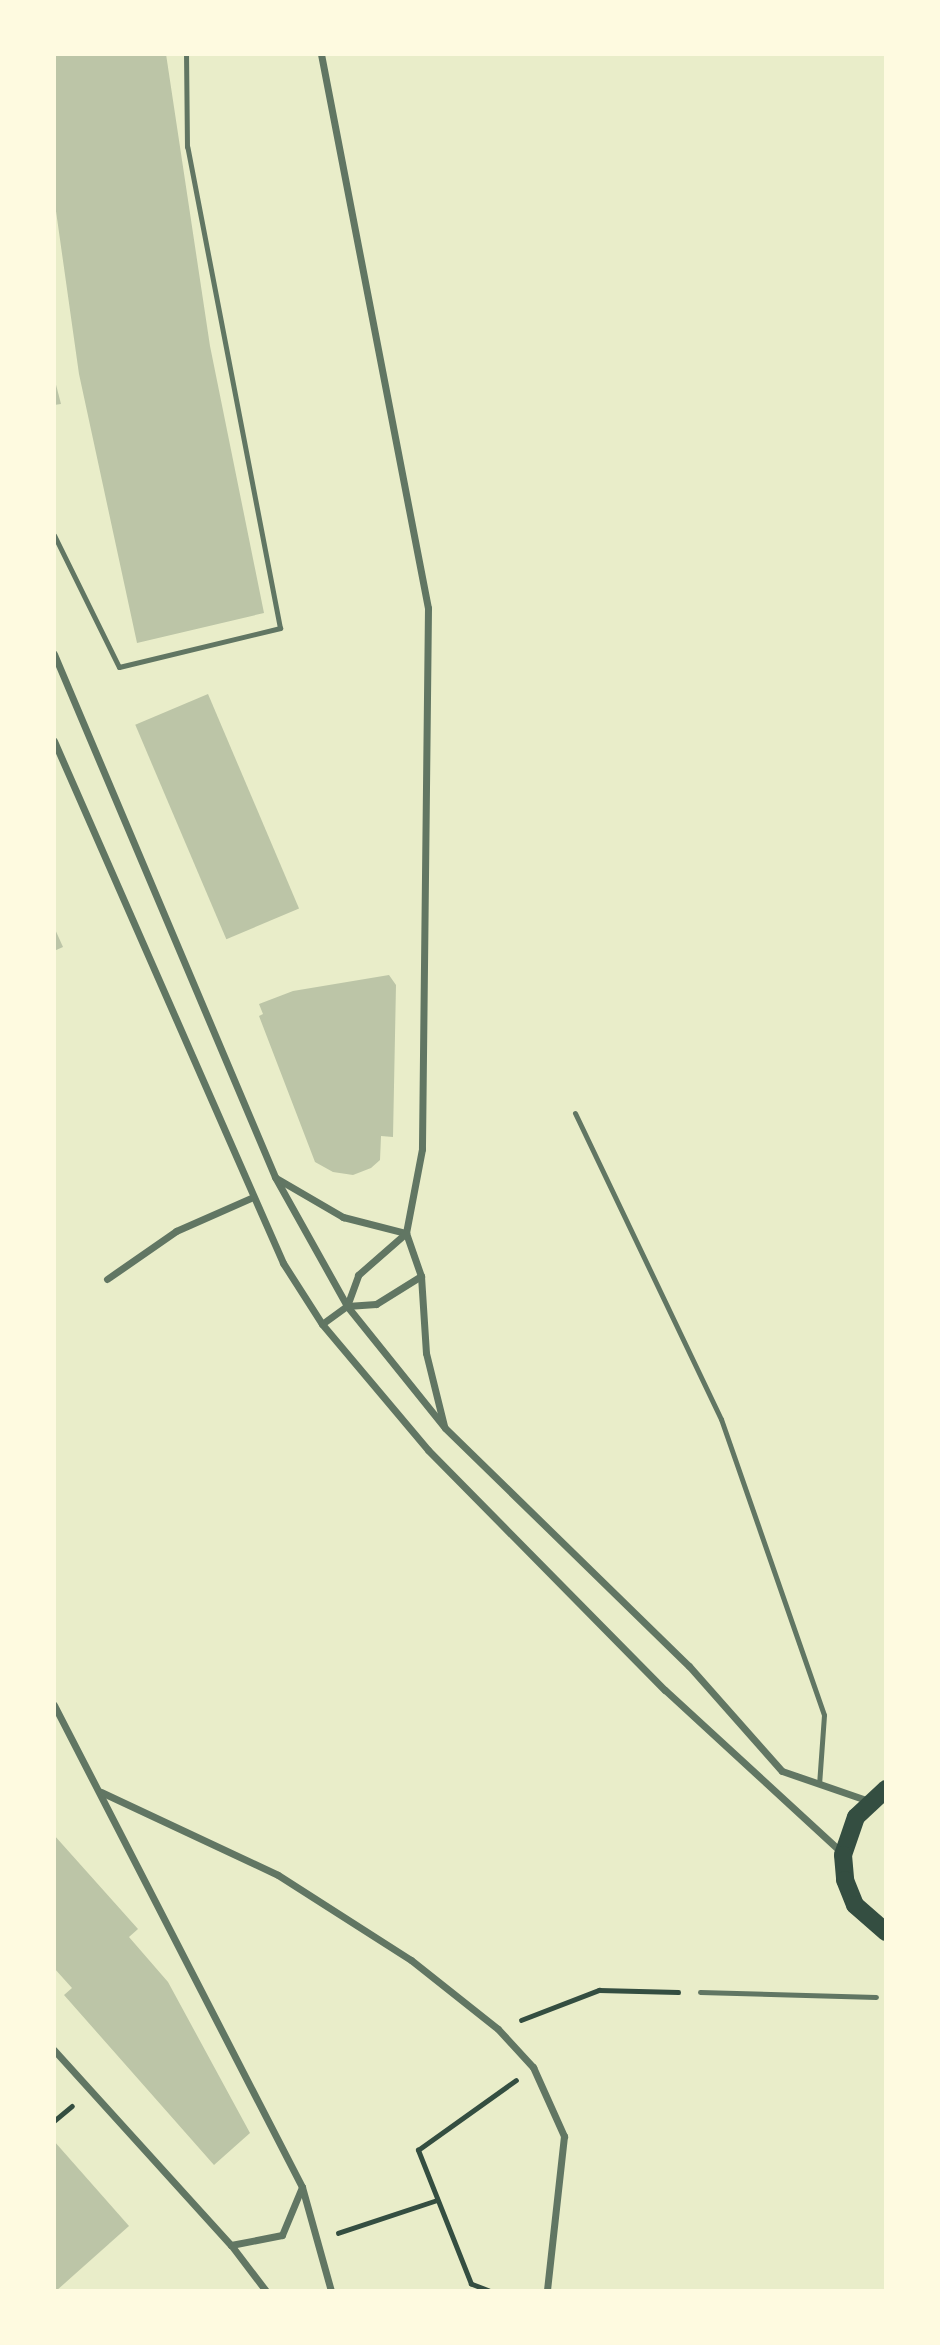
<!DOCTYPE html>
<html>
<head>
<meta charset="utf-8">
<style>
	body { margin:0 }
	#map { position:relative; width:940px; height:2345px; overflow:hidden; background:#e9edc9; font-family:Karla,sans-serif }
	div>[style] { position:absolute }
	.building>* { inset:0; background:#bcc5a7; transform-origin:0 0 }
	.path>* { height:4.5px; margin:-2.25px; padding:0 2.25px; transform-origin:2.25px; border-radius:2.25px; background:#344e41 }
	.service>* { height:5px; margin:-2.5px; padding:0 2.5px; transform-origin:2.5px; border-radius:2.5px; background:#617663 }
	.minor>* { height:7px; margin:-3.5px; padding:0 3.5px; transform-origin:3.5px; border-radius:3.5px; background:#617663 }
	.primary>* { height:18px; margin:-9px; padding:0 9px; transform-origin:9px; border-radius:9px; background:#344e41 }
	span { translate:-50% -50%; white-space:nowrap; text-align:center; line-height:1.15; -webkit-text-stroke:5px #fefae0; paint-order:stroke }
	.frame { position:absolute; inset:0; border:56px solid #fefae0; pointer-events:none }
</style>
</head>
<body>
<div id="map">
	<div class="building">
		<div style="clip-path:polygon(54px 54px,166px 54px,210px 346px,264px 613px,137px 643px,79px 374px,54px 197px)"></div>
		<div style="clip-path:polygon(54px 377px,61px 404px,54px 405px)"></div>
		<div style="left:208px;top:694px;width:233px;height:79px;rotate:67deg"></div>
		<div style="clip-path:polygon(54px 927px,63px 947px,54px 951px)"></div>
		<div style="clip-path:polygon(389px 975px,396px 985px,393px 1137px,381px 1136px,380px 1160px,371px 1168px,353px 1175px,333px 1172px,315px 1162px,259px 1016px,263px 1014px,259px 1004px,293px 991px)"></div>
		<div style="clip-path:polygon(54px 1835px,138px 1929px,129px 1937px,168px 1982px,250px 2133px,214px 2165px,64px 1995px,72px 1988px,54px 1968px)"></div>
		<div style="clip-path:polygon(54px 2141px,129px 2226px,56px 2291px,54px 2291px)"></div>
	</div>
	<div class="path">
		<div style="left:521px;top:2020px;width:84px;rotate:-21deg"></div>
		<div style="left:599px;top:1990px;width:79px;rotate:1.5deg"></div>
		<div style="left:54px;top:2121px;width:23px;rotate:-40deg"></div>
		<div style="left:338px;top:2233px;width:104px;rotate:-18.4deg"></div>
		<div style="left:489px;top:2291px;width:19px;rotate:-159deg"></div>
		<div style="left:471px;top:2284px;width:144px;rotate:-111.6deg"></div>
		<div style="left:418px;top:2150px;width:120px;rotate:-35.5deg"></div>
	</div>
	<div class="service">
		<div style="left:54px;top:535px;width:147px;rotate:63.8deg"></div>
		<div style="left:119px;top:667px;width:166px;rotate:-13.6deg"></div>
		<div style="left:280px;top:628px;width:490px;rotate:-100.9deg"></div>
		<div style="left:187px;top:147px;width:93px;rotate:-90.6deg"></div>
		<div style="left:575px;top:1113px;width:339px;rotate:64.5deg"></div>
		<div style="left:721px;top:1419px;width:313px;rotate:70.8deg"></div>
		<div style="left:824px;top:1715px;width:69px;rotate:94.1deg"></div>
		<div style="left:700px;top:1992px;width:176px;rotate:1.6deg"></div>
	</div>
	<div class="minor">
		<div style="left:321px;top:54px;width:564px;rotate:79.07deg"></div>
		<div style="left:428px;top:608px;width:541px;rotate:90.64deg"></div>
		<div style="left:422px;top:1149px;width:86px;rotate:100.8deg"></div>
		<div style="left:406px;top:1233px;width:46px;rotate:70.8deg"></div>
		<div style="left:421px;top:1276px;width:77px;rotate:86.3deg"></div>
		<div style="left:426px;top:1353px;width:75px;rotate:76.1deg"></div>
		<div style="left:54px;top:654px;width:568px;rotate:67.09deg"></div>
		<div style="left:275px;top:1177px;width:148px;rotate:60.8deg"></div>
		<div style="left:347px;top:1306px;width:156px;rotate:51.2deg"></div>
		<div style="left:445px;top:1428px;width:341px;rotate:44.3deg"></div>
		<div style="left:689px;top:1666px;width:140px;rotate:48.5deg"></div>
		<div style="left:782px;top:1771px;width:92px;rotate:19deg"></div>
		<div style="left:54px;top:741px;width:570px;rotate:66.31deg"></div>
		<div style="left:283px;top:1263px;width:72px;rotate:57.4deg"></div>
		<div style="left:322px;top:1324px;width:165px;rotate:49.9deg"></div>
		<div style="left:428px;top:1450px;width:337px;rotate:45.4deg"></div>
		<div style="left:665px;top:1690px;width:241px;rotate:42.6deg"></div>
		<div style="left:276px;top:1178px;width:78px;rotate:30.2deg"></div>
		<div style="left:343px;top:1217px;width:65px;rotate:14.3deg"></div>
		<div style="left:107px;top:1279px;width:84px;rotate:-34.8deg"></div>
		<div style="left:176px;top:1231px;width:84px;rotate:-23.8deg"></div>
		<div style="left:347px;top:1306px;width:29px;rotate:-4deg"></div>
		<div style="left:376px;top:1304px;width:53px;rotate:-31.9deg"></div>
		<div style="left:322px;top:1324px;width:31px;rotate:-36deg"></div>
		<div style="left:347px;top:1306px;width:33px;rotate:-70deg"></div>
		<div style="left:358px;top:1275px;width:64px;rotate:-41.2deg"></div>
		<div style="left:54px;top:1705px;width:542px;rotate:62.77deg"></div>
		<div style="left:302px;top:2187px;width:108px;rotate:74.4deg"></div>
		<div style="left:101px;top:1792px;width:195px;rotate:25.1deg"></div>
		<div style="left:278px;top:1875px;width:158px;rotate:32.6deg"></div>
		<div style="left:411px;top:1960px;width:111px;rotate:38.4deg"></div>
		<div style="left:498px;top:2029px;width:52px;rotate:47.4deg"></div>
		<div style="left:533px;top:2067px;width:76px;rotate:65.8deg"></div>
		<div style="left:564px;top:2136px;width:156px;rotate:96.3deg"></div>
		<div style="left:54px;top:2050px;width:263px;rotate:47.8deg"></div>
		<div style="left:231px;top:2245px;width:58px;rotate:52.7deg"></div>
		<div style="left:231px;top:2245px;width:52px;rotate:-11.1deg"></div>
		<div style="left:282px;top:2235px;width:52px;rotate:-67.4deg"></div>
	</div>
	<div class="primary">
		<div style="left:886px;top:1789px;width:41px;rotate:137deg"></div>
		<div style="left:856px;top:1817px;width:40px;rotate:108.9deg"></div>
		<div style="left:843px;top:1855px;width:25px;rotate:85deg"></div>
		<div style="left:845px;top:1880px;width:27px;rotate:68deg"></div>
		<div style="left:855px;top:1905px;width:41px;rotate:41.1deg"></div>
	</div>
	<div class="frame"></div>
</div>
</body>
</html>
